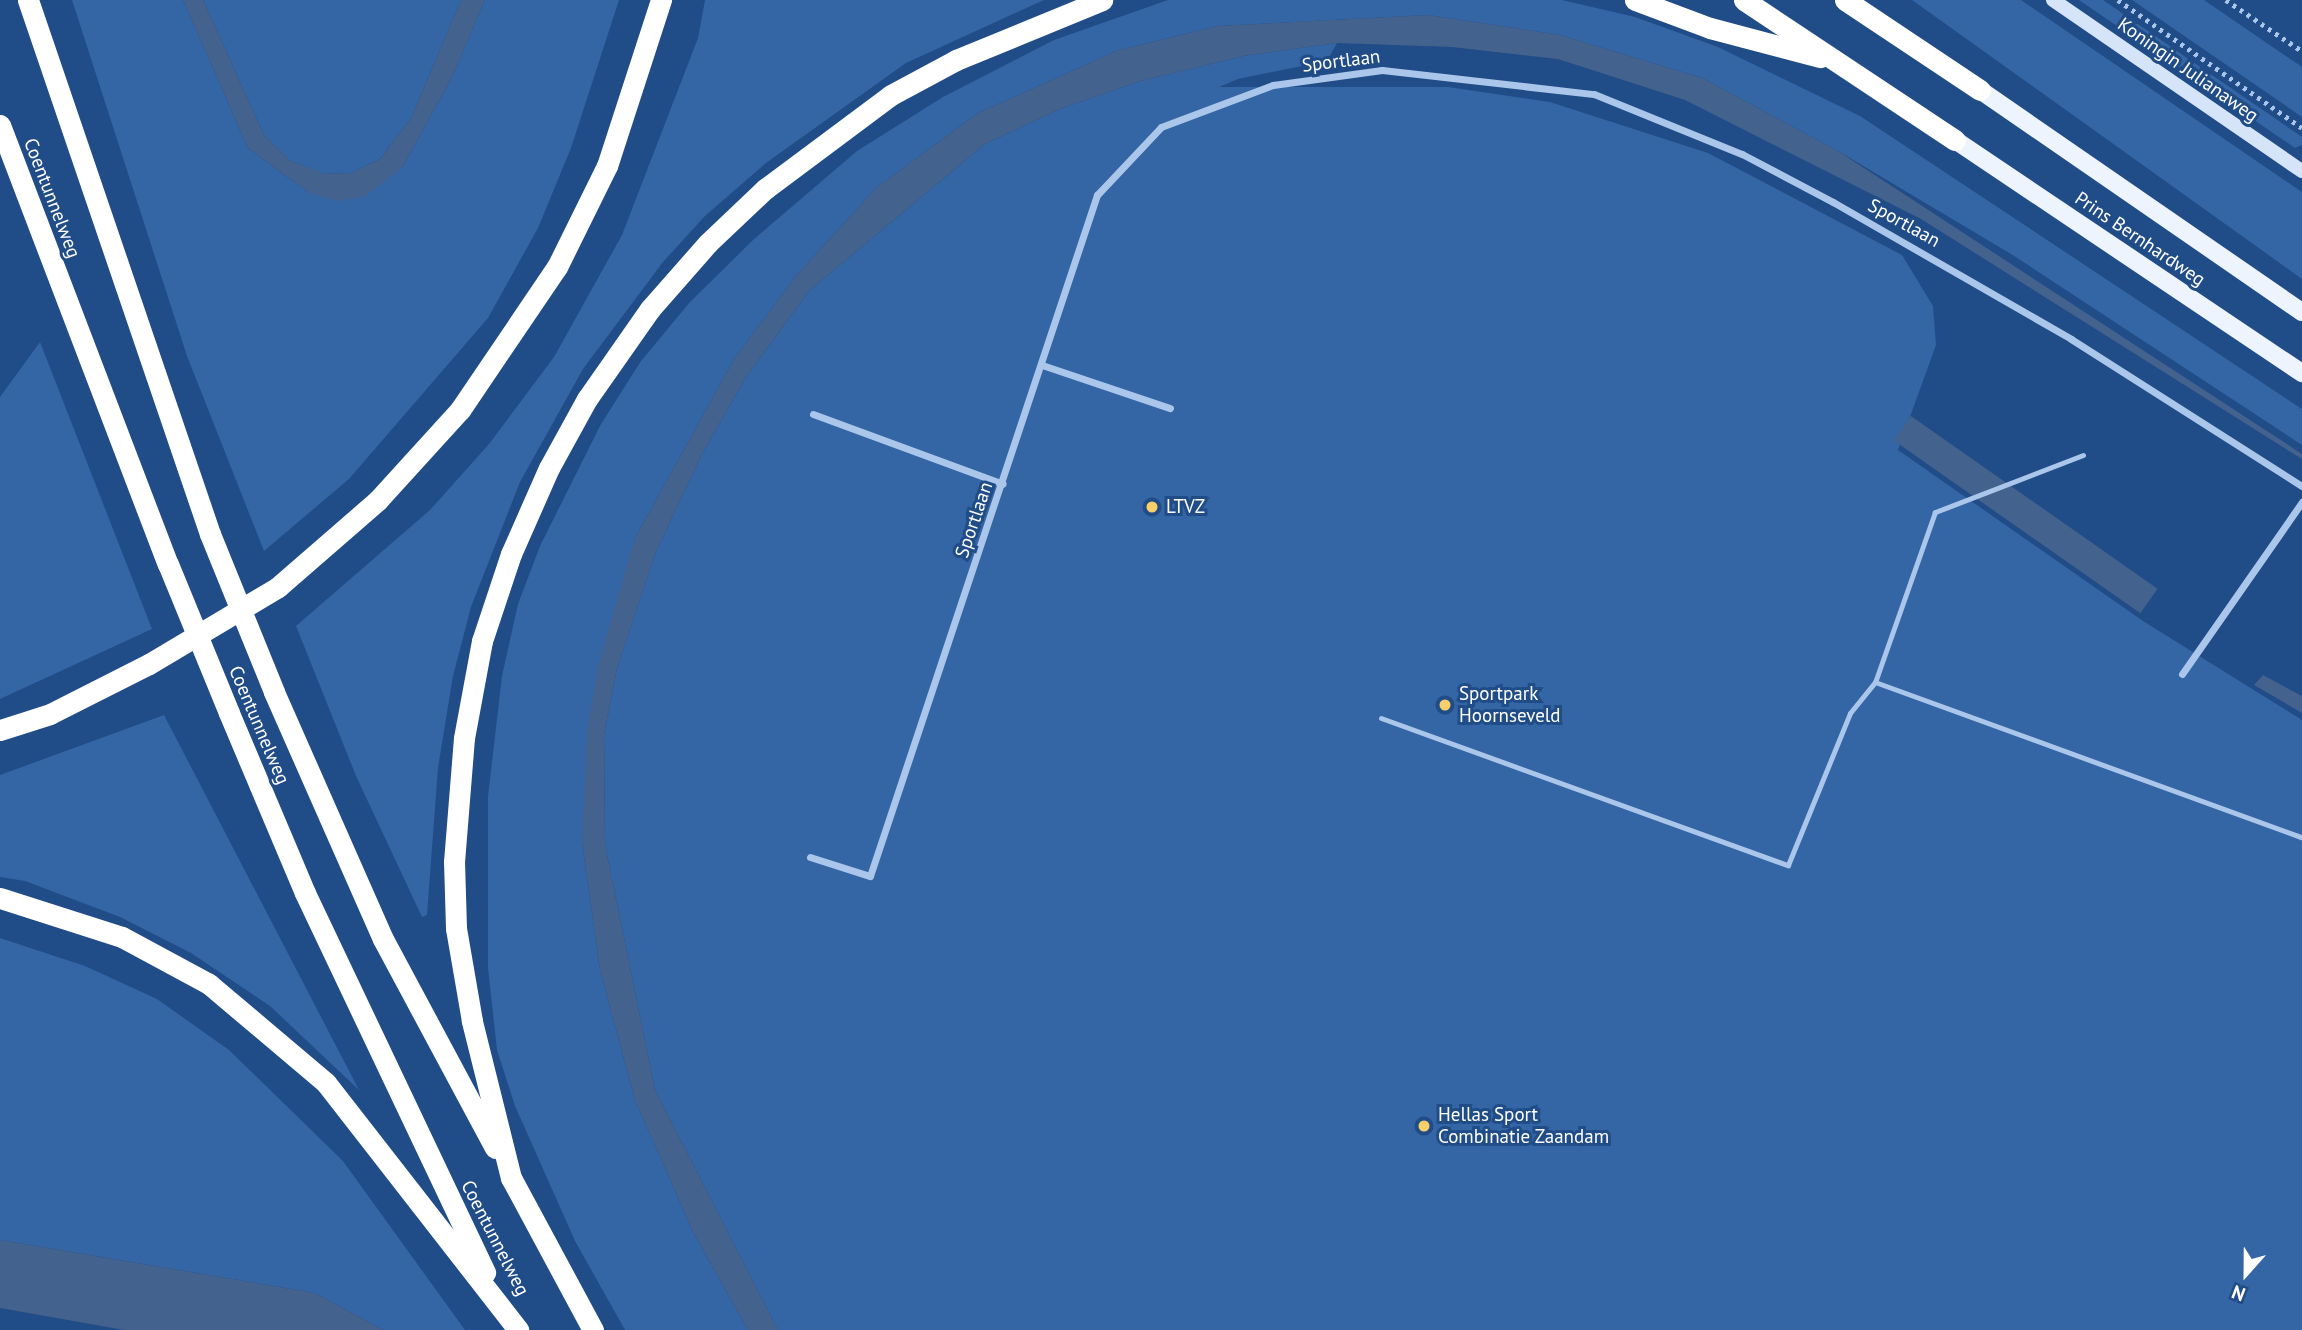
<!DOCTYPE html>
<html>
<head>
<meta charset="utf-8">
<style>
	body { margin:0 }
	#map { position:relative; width:2302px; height:1330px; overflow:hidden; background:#204c87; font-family:"PT Sans",sans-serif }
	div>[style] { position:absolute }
	.green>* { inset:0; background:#3465a4 }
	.water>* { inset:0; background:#43628d; transform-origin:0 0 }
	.path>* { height:4.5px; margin-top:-2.25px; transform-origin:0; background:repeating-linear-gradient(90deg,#aac6ea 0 3.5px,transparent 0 8.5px) }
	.service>* { height:5px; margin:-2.5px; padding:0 2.5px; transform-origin:2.5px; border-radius:2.5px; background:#aac6ea }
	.minor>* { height:7px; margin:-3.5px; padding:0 3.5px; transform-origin:3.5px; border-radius:3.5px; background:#aac6ea }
	.secondary>* { height:14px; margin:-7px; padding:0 7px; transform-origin:7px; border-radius:7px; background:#d5e4f8 }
	.primary>* { height:18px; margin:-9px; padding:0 9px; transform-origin:9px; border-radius:9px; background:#edf4fe }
	.motorway>* { height:21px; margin:-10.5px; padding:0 10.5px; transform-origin:10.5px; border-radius:10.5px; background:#fff }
	.motorway-bridge>* { height:21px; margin:-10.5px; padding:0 10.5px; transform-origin:10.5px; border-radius:10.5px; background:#fff }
	.dots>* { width:19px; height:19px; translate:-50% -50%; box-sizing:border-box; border:4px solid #204c87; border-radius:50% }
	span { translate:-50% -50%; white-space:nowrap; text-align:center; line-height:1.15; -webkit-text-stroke:6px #204c87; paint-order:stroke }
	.street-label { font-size:19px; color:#fff }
	.poi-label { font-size:19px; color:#fff }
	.left { translate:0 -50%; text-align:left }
	.north { position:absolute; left:2211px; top:1239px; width:70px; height:70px; -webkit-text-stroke:5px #204c87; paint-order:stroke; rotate:201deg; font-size:19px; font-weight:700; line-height:28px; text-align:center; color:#fff }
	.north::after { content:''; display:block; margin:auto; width:24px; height:32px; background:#fff; clip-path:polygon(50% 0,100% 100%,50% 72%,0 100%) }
</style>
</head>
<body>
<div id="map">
	<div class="green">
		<div style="clip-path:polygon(72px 0,183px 0,248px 148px,308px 192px,402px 168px,452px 77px,485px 0,619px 0,571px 148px,538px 228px,488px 318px,349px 479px,264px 551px,187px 356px)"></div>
		<div style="clip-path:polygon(203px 0,461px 0,411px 118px,380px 159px,351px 173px,324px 174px,289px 160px,264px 135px)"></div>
		<div style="clip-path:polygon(705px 0,1044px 0,906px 63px,766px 163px,705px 216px,663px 262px,583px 369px,520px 482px,471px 607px,453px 676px,438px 768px,427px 915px,422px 917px,356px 776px,296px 626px,430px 510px,489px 444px,554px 357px,622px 235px,698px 38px)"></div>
		<div style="clip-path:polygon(1168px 0,1562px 0,1635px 17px,1718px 47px,1860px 116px,2302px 409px,2302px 445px,2011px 254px,1838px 151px,1702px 78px,1560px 35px,1428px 15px,1218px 26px,1119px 50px,978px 113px,876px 188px,796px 276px,734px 359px,635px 538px,582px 842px,600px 970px,635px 1100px,693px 1232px,748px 1330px,625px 1330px,575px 1241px,515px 1106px,497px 1050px,488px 968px,488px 796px,502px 676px,518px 604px,540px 546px,601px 424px,641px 361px,690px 302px,753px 240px,857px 151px,943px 97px,1054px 40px)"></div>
		<div style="clip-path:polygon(1912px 0,2021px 0,2302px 192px,2302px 279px)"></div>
		<div style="clip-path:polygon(2079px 0,2103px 0,2302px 137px,2302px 145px,2295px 148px)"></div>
		<div style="clip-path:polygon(2132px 0,2204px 0,2302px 67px,2302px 117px)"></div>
		<div style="clip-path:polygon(1337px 43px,1327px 61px,1238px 79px,1219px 87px,1448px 87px,1550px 102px,1708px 153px,1902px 255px,1933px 306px,1936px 345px,1898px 450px,2143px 621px,2302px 720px,2302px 1330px,778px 1330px,655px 1090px,605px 845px,604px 735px,617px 668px,655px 554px,702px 454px,746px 377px,809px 291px,985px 144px,1062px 108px,1141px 81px,1243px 56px)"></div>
		<div style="clip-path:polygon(40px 342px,152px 629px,0 699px,0 397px)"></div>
		<div style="clip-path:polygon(164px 715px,359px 1090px,270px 1006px,191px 953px,120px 917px,25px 881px,0 877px,0 775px)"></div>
		<div style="clip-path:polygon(0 938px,85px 966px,157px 999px,229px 1050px,343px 1161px,465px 1330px,383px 1330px,315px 1293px,0 1240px)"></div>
	</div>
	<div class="water">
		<div style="clip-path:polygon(183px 0,203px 0,264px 135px,289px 160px,325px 174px,351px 173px,380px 159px,411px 118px,461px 0,485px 0,452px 77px,402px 168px,364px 197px,336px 201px,308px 192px,248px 148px)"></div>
		<div style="clip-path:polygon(1428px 15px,1560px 35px,1702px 78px,1838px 151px,2302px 454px,2302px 459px,1921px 219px,1685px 100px,1558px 59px,1452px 47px,1337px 43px,1243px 56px,1141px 81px,1062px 108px,985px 144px,809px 291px,746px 377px,702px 454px,655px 554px,617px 668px,604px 735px,605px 845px,655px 1090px,778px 1330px,748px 1330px,693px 1232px,635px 1100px,600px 970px,582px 842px,587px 730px,599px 662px,635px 538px,734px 359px,796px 276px,876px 188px,978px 113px,1119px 50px,1218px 26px)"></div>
		<div style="left:1911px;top:416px;width:301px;height:30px;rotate:35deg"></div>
		<div style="clip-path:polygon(2263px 675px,2302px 696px,2302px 713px,2254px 685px)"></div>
		<div style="clip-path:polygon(0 1240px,315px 1293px,383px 1330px,124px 1330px,0 1308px)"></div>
	</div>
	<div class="path">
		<div style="left:2118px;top:0;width:224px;rotate:34.8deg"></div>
		<div style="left:2226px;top:0;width:92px;rotate:33.9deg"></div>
	</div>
	<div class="service">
		<div style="left:2083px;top:455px;width:159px;rotate:158.9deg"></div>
		<div style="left:1935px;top:512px;width:180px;rotate:109.4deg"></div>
		<div style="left:1875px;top:682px;width:454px;rotate:20deg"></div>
		<div style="left:1381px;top:718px;width:433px;rotate:19.9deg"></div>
		<div style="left:1788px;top:865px;width:164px;rotate:-67.8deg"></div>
		<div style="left:1850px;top:713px;width:40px;rotate:-51deg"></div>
	</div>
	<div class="minor">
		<div style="left:1042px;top:365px;width:135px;rotate:18.6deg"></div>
		<div style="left:813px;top:414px;width:202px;rotate:20.2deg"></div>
		<div style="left:2182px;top:674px;width:210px;rotate:-55.1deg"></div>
		<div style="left:810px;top:857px;width:63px;rotate:17.6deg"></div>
		<div style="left:870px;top:876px;width:718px;rotate:-71.57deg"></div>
		<div style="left:1097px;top:195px;width:93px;rotate:-46.7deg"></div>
		<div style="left:1161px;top:127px;width:120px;rotate:-20.6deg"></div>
		<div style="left:1273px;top:85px;width:110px;rotate:-7.8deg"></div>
		<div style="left:1382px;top:70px;width:213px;rotate:6.5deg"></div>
		<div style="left:1594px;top:94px;width:160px;rotate:22.1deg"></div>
		<div style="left:1742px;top:154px;width:103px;rotate:27.8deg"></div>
		<div style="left:1833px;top:202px;width:275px;rotate:29.9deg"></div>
		<div style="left:2071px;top:339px;width:274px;rotate:32.5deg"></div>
	</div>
	<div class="secondary">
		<div style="left:2053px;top:0;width:302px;rotate:34.5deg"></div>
	</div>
	<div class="primary">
		<div style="left:1980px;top:90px;width:391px;rotate:34.6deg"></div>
		<div style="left:1955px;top:140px;width:418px;rotate:33.9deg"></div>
	</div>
	<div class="motorway">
		<div style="left:28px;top:0;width:564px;rotate:71.18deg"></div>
		<div style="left:1635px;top:0;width:80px;rotate:20.5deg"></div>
		<div style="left:1710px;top:28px;width:114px;rotate:14.8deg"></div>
		<div style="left:1744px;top:0;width:253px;rotate:33.6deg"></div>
		<div style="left:1845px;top:0;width:162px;rotate:33.7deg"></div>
		<div style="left:0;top:125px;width:470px;rotate:69.1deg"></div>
		<div style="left:274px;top:692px;width:270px;rotate:66.2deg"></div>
		<div style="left:383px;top:939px;width:237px;rotate:61.8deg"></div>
		<div style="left:229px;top:713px;width:195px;rotate:67.1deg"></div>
		<div style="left:305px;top:893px;width:420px;rotate:64.6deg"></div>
		<div style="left:0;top:730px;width:52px;rotate:-17.7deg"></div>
		<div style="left:50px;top:714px;width:111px;rotate:-26.8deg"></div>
		<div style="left:149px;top:664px;width:150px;rotate:-30.8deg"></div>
		<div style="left:278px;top:587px;width:133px;rotate:-41deg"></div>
		<div style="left:378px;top:500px;width:122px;rotate:-47.7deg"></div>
		<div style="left:460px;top:410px;width:173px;rotate:-55.9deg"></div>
		<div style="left:557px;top:267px;width:113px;rotate:-63.7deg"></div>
		<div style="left:607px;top:166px;width:175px;rotate:-72deg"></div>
		<div style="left:0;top:898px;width:128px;rotate:17.7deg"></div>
		<div style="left:122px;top:937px;width:99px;rotate:28.4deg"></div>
		<div style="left:209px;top:984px;width:153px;rotate:40.2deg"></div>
		<div style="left:326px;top:1083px;width:313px;rotate:52.1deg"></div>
		<div style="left:593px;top:1330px;width:173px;rotate:-118.3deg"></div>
		<div style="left:511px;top:1178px;width:162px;rotate:-104deg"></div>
		<div style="left:472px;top:1021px;width:94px;rotate:-99.8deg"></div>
		<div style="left:456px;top:928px;width:66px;rotate:-91.7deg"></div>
		<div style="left:454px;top:862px;width:124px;rotate:-85.4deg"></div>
		<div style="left:464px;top:738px;width:99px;rotate:-79.5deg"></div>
		<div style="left:482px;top:641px;width:92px;rotate:-71.6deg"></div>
		<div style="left:511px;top:554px;width:94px;rotate:-66.2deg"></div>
		<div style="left:549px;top:468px;width:79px;rotate:-61.2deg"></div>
		<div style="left:587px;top:399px;width:110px;rotate:-55deg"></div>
		<div style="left:650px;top:309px;width:88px;rotate:-48.7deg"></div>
		<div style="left:708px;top:243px;width:79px;rotate:-43.5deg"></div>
		<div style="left:765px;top:189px;width:157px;rotate:-36.7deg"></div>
		<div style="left:891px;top:95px;width:74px;rotate:-28.3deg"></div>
		<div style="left:956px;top:60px;width:158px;rotate:-22.3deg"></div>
	</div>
	<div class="motorway-bridge">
		<div style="left:210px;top:534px;width:170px;rotate:67.9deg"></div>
		<div style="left:168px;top:564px;width:161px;rotate:67.7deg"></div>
	</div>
	<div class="dots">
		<div style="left:1152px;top:507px;background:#f8d06a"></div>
		<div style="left:1445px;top:705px;background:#f8d06a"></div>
		<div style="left:1424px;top:1126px;background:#f8d06a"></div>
	</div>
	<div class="street-label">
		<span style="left:1341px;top:61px;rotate:-7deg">Sportlaan</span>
		<span style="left:2188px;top:70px;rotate:35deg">Koningin Julianaweg</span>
		<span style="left:52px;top:198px;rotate:69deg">Coentunnelweg</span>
		<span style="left:1904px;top:223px;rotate:29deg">Sportlaan</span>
		<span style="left:2140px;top:239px;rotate:34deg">Prins Bernhardweg</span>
		<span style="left:974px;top:520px;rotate:-71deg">Sportlaan</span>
		<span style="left:259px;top:725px;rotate:67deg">Coentunnelweg</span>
		<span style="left:495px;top:1238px;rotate:63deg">Coentunnelweg</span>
	</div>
	<div class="poi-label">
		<span class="left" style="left:1166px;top:507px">LTVZ</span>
		<span class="left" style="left:1459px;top:705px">Sportpark<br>Hoornseveld</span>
		<span class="left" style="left:1438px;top:1126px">Hellas Sport<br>Combinatie Zaandam</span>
	</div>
	<div class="north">N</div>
</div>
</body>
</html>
